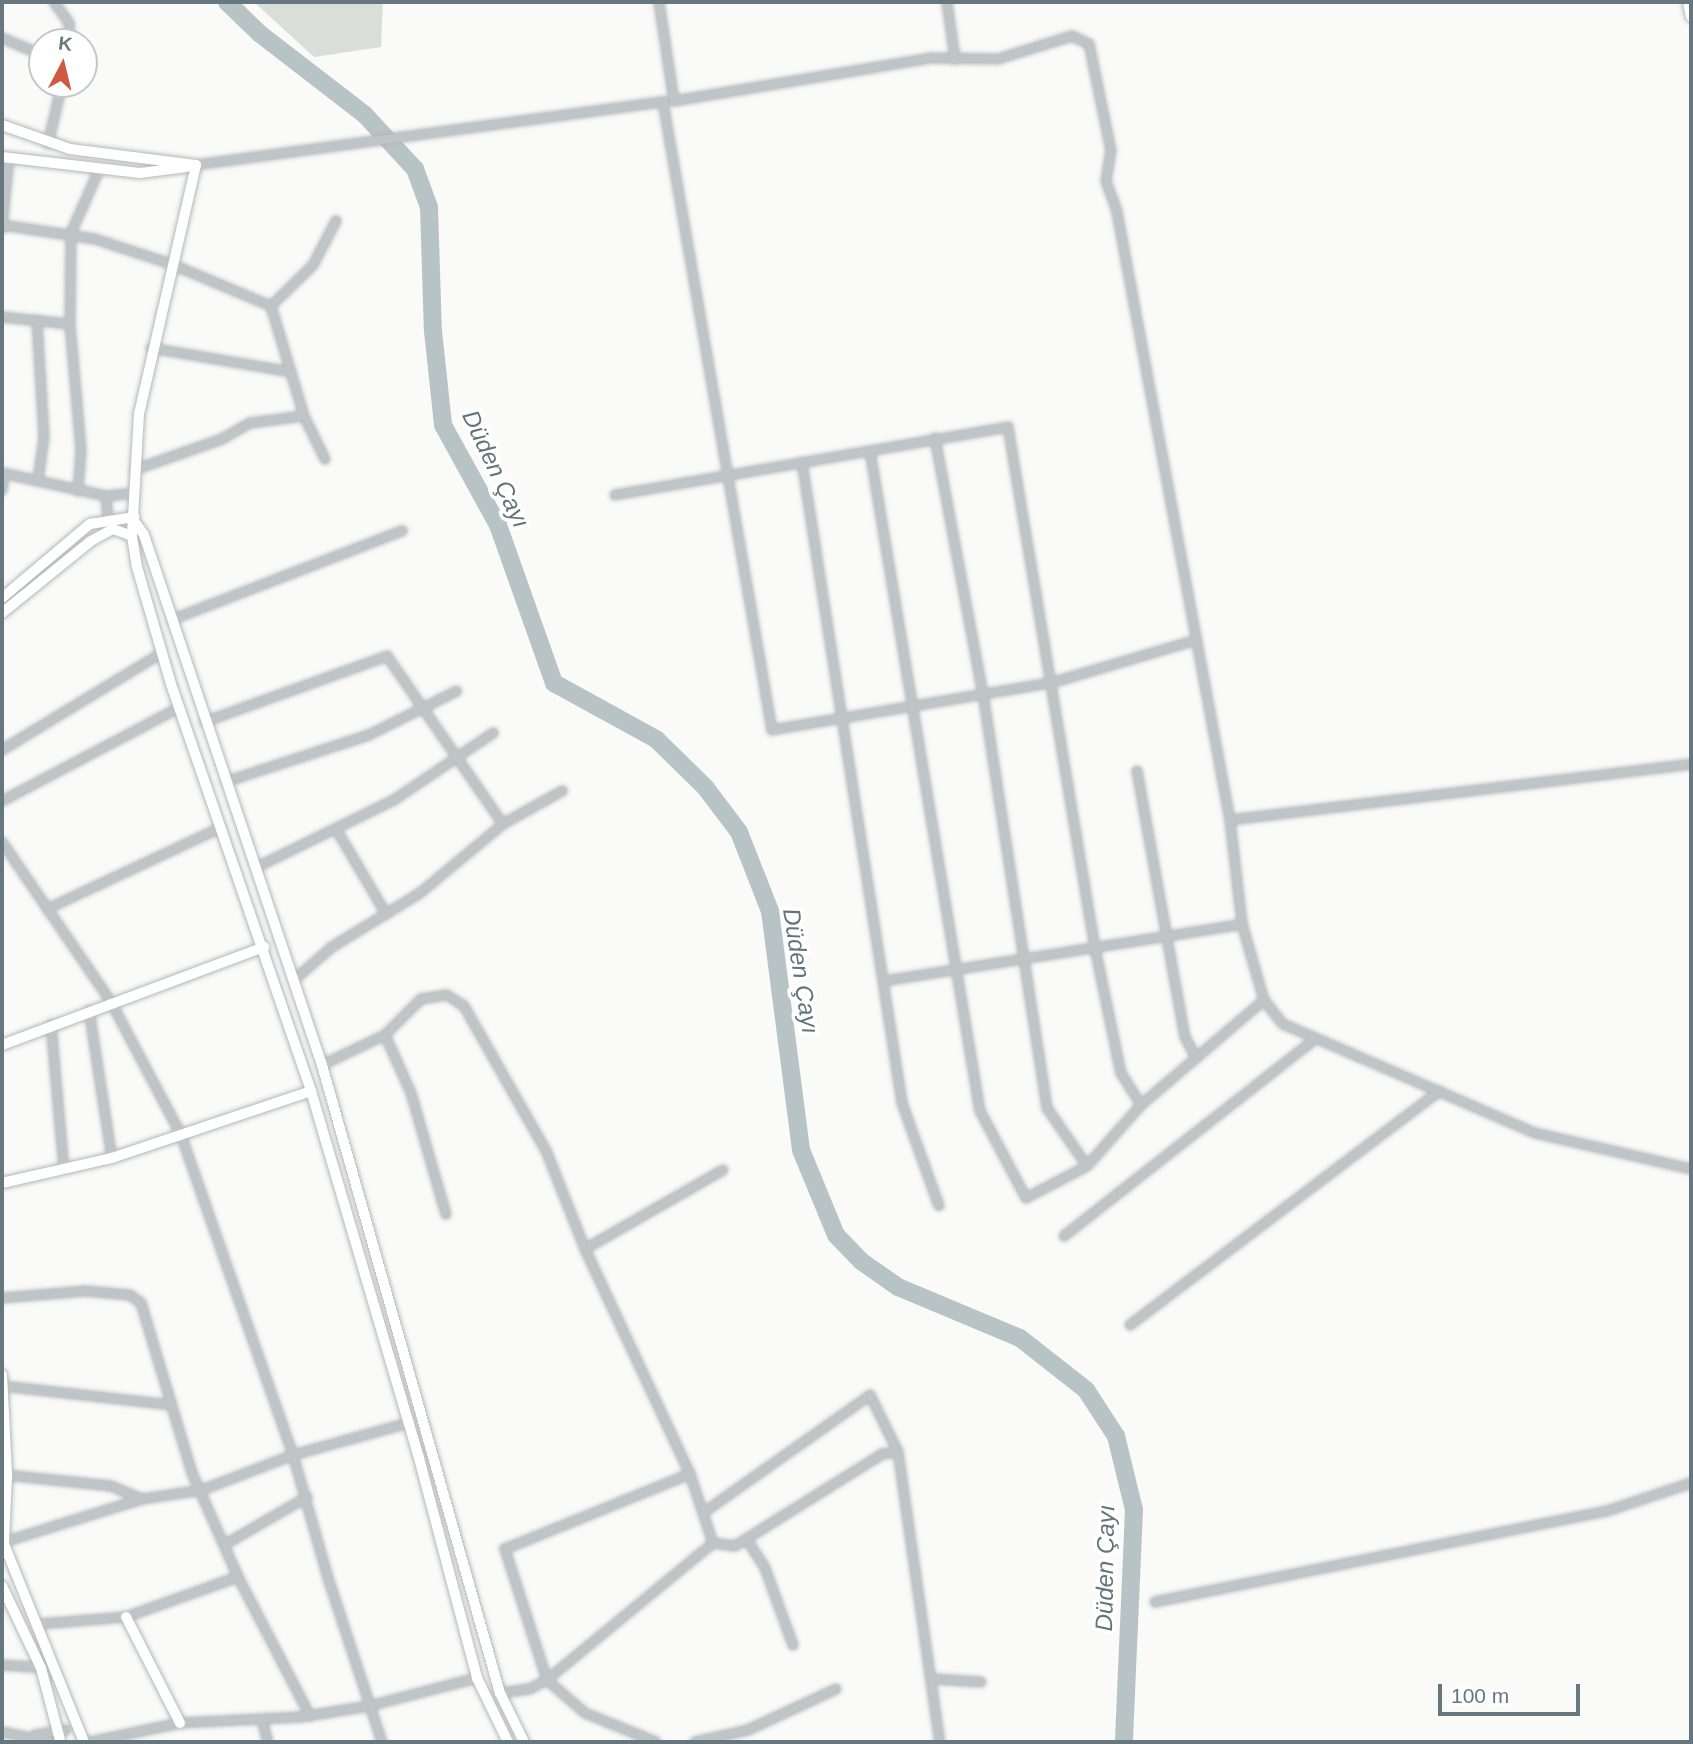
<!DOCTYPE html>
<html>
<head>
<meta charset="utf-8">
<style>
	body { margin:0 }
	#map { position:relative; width:1693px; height:1744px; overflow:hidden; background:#fafaf8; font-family:Arial,sans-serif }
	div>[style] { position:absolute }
	.green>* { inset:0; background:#daded8 }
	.river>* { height:18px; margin:-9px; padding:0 9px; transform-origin:9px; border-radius:9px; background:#b8c3c6 }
	.roads { filter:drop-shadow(0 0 2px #b2b8bc) drop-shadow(0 0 2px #b2b8bc) }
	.street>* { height:8px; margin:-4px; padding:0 4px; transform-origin:4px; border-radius:4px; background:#bfc4c7 }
	.secondary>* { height:10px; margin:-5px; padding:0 5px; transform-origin:5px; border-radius:5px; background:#fff }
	span { translate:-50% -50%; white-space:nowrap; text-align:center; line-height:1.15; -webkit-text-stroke:7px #fff; paint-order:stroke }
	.water-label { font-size:24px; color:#637579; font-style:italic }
	.frame { position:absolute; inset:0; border:4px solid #67777f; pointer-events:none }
	.north { position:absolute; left:28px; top:28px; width:70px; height:70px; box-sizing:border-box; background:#fff; border:2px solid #c2c9cc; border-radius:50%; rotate:7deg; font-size:19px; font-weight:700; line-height:28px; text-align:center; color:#67777f }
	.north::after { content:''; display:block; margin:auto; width:24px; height:32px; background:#d05942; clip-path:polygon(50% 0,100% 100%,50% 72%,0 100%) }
	.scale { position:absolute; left:1438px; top:1684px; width:142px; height:32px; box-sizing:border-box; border:4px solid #67777f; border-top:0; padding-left:9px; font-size:21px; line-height:24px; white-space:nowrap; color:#67777f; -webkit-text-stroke:5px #fff; paint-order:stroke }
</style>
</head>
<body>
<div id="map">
	<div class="green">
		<div style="clip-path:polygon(254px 2px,383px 2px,381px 47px,314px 57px)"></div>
	</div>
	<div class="river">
		<div style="left:227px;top:2px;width:45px;rotate:44.1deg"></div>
		<div style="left:259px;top:33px;width:134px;rotate:37.7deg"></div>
		<div style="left:365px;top:115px;width:74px;rotate:47.2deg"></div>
		<div style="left:415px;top:169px;width:40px;rotate:69.8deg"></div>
		<div style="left:429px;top:207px;width:124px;rotate:88.2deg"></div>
		<div style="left:433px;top:331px;width:95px;rotate:83.9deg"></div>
		<div style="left:443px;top:425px;width:114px;rotate:61.2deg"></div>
		<div style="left:498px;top:525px;width:168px;rotate:70.5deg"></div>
		<div style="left:554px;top:683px;width:116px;rotate:28.8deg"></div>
		<div style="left:656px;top:739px;width:69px;rotate:44.4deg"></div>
		<div style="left:705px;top:787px;width:56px;rotate:52.9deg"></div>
		<div style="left:739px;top:832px;width:85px;rotate:68.6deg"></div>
		<div style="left:770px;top:911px;width:241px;rotate:82.6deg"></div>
		<div style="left:801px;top:1150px;width:92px;rotate:67.6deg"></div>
		<div style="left:836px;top:1235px;width:36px;rotate:46deg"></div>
		<div style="left:861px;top:1261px;width:45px;rotate:35.1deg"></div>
		<div style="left:898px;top:1287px;width:132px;rotate:22.7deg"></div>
		<div style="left:1020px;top:1338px;width:84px;rotate:38.2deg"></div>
		<div style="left:1086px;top:1390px;width:55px;rotate:56.9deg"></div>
		<div style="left:1116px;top:1436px;width:76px;rotate:76.3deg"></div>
		<div style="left:1134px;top:1510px;width:232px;rotate:92.5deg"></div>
	</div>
	<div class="roads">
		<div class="street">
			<div style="left:54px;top:2px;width:26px;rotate:54deg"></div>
			<div style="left:69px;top:23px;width:19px;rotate:87deg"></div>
			<div style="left:659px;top:2px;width:100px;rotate:81.4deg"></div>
			<div style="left:674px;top:101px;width:260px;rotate:-9.5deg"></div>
			<div style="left:930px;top:58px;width:68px;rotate:0.8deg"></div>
			<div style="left:998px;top:59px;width:77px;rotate:-17.3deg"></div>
			<div style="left:1072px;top:36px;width:19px;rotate:25deg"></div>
			<div style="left:1089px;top:44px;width:108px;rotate:78.3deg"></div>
			<div style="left:1111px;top:150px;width:31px;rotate:99deg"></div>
			<div style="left:1106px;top:181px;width:33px;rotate:70deg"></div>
			<div style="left:1117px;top:212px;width:618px;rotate:79.47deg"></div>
			<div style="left:1230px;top:820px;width:105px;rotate:83.4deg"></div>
			<div style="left:1242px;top:924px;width:79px;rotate:73.9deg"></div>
			<div style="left:1264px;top:1000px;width:31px;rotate:52deg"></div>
			<div style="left:1283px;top:1024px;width:275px;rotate:23.4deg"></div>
			<div style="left:1535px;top:1133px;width:160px;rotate:13deg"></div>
			<div style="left:947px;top:2px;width:58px;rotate:82deg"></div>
			<div style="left:2px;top:38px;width:43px;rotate:23deg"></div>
			<div style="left:663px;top:102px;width:637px;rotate:80.15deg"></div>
			<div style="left:772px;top:730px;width:283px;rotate:-9.6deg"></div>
			<div style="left:1051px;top:683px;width:151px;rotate:-16.5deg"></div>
			<div style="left:48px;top:144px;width:62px;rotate:-76.9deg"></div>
			<div style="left:196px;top:165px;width:473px;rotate:-7.7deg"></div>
			<div style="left:2px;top:225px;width:94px;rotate:8.6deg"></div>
			<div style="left:95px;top:239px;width:80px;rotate:18.2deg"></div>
			<div style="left:171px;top:264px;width:108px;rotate:22.8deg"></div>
			<div style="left:271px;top:306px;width:59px;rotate:-44.3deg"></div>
			<div style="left:313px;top:265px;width:50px;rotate:-62.4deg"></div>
			<div style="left:2px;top:228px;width:70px;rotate:-84.3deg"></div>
			<div style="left:271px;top:306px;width:115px;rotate:73.3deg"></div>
			<div style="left:304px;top:416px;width:48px;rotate:64deg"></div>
			<div style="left:2px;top:317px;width:68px;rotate:5.9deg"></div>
			<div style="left:37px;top:320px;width:117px;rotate:86.6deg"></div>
			<div style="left:44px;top:437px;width:43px;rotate:97.9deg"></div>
			<div style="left:151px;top:348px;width:142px;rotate:9.7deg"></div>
			<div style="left:935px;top:438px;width:260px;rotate:79.4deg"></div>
			<div style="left:983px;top:694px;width:419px;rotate:81.2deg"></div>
			<div style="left:1047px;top:1108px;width:70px;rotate:55.4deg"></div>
			<div style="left:870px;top:451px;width:669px;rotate:80.54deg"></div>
			<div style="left:980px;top:1111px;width:98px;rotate:62.1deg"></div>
			<div style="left:1026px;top:1198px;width:69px;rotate:-27.7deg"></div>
			<div style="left:1087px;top:1166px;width:81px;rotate:-48.5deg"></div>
			<div style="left:1141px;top:1105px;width:162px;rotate:-40.5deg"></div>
			<div style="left:802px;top:462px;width:649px;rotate:81.13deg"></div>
			<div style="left:902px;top:1103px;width:109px;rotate:70.2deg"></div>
			<div style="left:134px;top:470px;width:93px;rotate:-19.4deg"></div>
			<div style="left:222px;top:439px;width:32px;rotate:-30deg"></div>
			<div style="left:250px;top:423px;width:54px;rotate:-7.4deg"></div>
			<div style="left:2px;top:473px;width:107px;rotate:12.5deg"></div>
			<div style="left:106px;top:496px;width:27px;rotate:-6deg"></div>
			<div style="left:2px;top:490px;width:17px;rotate:-83deg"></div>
			<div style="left:78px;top:491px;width:41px;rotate:-85.8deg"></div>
			<div style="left:81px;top:450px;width:126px;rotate:-95deg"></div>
			<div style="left:70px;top:324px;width:91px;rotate:-89.4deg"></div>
			<div style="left:71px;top:233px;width:69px;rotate:-66deg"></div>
			<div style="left:615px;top:495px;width:399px;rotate:-9.8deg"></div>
			<div style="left:1008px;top:427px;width:528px;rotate:80.52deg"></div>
			<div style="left:1095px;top:948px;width:128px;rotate:78.3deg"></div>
			<div style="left:1121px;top:1073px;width:38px;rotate:58deg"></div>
			<div style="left:106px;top:496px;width:23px;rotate:85deg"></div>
			<div style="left:171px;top:620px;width:248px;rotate:-21.1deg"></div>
			<div style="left:204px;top:722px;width:195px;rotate:-19.8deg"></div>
			<div style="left:387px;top:656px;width:204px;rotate:55.4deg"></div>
			<div style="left:2px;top:750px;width:188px;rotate:-31.3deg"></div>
			<div style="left:1137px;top:771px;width:270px;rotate:79.8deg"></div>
			<div style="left:1185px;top:1037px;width:24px;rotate:62deg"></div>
			<div style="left:225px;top:782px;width:151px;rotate:-18.1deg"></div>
			<div style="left:369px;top:735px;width:98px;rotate:-26.6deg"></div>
			<div style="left:2px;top:801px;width:201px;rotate:-27.8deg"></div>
			<div style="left:1230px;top:820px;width:464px;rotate:-6.9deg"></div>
			<div style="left:336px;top:829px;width:99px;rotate:59.5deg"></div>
			<div style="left:2px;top:842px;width:194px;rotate:55.7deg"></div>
			<div style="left:111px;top:1002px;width:150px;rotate:62.2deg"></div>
			<div style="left:181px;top:1135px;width:339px;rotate:70.7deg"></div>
			<div style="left:293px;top:1455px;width:131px;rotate:74.1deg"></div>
			<div style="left:329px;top:1581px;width:169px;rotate:71.8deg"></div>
			<div style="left:255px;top:868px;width:155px;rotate:-26.1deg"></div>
			<div style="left:394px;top:800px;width:120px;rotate:-34.1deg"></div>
			<div style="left:47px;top:909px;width:193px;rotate:-25.1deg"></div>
			<div style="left:293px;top:981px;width:52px;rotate:-41.1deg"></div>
			<div style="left:332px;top:947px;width:103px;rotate:-31.5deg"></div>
			<div style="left:420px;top:893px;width:108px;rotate:-39.7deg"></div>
			<div style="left:503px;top:824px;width:68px;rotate:-29.2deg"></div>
			<div style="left:884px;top:981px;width:363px;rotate:-9deg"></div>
			<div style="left:89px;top:1010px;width:150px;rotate:81.2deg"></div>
			<div style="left:51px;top:1024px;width:146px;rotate:84.9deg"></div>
			<div style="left:385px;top:1035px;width:64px;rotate:65.9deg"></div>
			<div style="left:411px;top:1093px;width:126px;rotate:73.9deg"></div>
			<div style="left:322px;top:1065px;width:70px;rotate:-25.5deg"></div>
			<div style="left:385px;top:1035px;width:51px;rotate:-45deg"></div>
			<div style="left:421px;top:999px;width:26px;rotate:-9deg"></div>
			<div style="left:447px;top:995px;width:20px;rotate:33deg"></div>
			<div style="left:464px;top:1006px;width:169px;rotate:60.5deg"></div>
			<div style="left:547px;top:1153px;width:103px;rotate:68.4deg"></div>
			<div style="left:585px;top:1249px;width:248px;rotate:65deg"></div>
			<div style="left:690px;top:1474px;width:73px;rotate:71.6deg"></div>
			<div style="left:713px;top:1543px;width:215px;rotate:140.5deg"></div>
			<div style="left:547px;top:1680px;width:20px;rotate:153deg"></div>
			<div style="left:529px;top:1689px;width:29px;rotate:172deg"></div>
			<div style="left:1064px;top:1236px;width:319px;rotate:-38.1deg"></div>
			<div style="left:585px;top:1249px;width:159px;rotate:-29.8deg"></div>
			<div style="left:2px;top:1298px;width:84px;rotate:-4.8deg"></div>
			<div style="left:86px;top:1291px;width:44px;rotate:5.2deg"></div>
			<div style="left:130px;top:1295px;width:14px;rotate:36deg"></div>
			<div style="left:141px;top:1303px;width:177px;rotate:73.3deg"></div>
			<div style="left:192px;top:1473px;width:114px;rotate:66.1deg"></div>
			<div style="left:238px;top:1577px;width:157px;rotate:62.6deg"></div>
			<div style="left:1130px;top:1325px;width:388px;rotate:-37.1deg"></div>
			<div style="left:2px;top:1386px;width:170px;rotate:6.4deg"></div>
			<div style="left:5px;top:1475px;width:107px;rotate:5.9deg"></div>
			<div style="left:111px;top:1486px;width:34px;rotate:23deg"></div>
			<div style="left:703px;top:1513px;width:204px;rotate:-35.2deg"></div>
			<div style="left:870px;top:1395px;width:64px;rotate:63.8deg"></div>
			<div style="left:898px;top:1452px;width:293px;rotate:81.8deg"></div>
			<div style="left:747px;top:1540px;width:33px;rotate:57deg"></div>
			<div style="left:765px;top:1568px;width:82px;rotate:70deg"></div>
			<div style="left:4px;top:1542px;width:145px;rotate:-17.3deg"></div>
			<div style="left:142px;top:1499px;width:61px;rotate:-8.5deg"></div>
			<div style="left:202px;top:1490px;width:97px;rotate:-21deg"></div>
			<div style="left:293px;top:1455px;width:119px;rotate:-15.5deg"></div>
			<div style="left:713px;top:1543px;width:22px;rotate:8deg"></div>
			<div style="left:735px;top:1546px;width:173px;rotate:-32deg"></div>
			<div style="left:882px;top:1454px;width:16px;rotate:-7deg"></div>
			<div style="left:224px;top:1545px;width:96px;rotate:-30deg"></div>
			<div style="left:1155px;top:1602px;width:461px;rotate:-11.4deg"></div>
			<div style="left:1607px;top:1511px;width:89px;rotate:-18.4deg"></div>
			<div style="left:40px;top:1624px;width:86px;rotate:-4.7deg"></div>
			<div style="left:126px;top:1617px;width:119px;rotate:-19.7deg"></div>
			<div style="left:2px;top:1665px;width:39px;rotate:4deg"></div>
			<div style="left:933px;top:1679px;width:48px;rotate:3.6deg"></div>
			<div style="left:262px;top:1720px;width:23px;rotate:75deg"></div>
			<div style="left:2px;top:1732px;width:49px;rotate:11.8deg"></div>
			<div style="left:35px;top:1735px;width:31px;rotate:-9deg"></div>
			<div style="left:90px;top:1742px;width:92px;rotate:-11.9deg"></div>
			<div style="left:180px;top:1723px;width:121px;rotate:-2.8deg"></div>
			<div style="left:301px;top:1717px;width:69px;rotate:-9.2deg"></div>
			<div style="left:369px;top:1706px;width:112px;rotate:-14.5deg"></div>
			<div style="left:656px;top:1742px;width:77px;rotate:-157.8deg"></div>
			<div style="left:585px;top:1713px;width:50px;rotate:-139deg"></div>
			<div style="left:547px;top:1680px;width:138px;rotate:-107.8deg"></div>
			<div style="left:505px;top:1549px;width:200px;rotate:-22.1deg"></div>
			<div style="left:695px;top:1742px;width:54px;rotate:-12.8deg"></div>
			<div style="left:748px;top:1730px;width:97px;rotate:-25deg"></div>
		</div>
		<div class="secondary">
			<div style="left:1688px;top:2px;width:15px;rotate:79deg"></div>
			<div style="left:2px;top:125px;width:72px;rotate:19.4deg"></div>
			<div style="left:70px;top:149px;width:127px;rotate:7.2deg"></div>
			<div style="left:2px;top:157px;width:139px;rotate:6.6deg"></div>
			<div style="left:140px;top:173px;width:47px;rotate:-7.3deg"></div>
			<div style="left:196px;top:165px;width:254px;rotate:102.9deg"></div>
			<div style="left:139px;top:413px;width:123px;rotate:93.3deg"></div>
			<div style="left:132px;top:536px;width:31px;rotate:81deg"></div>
			<div style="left:137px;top:567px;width:122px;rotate:73.8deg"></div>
			<div style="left:171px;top:684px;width:430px;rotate:71deg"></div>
			<div style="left:311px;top:1091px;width:383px;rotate:73.6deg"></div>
			<div style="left:419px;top:1458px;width:228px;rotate:75.2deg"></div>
			<div style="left:477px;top:1678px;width:71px;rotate:64.2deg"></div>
			<div style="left:135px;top:522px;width:16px;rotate:55deg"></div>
			<div style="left:144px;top:535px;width:559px;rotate:71.44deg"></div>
			<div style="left:322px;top:1065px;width:653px;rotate:74.18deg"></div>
			<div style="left:500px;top:1693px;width:55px;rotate:63.9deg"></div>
			<div style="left:2px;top:598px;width:115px;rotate:-40.1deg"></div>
			<div style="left:90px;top:524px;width:45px;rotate:-9deg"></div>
			<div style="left:2px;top:613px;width:114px;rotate:-39deg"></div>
			<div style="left:91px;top:541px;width:25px;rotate:-29deg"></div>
			<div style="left:113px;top:529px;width:20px;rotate:20deg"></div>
			<div style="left:2px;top:1045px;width:280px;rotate:-20.5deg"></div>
			<div style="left:2px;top:1183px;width:113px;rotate:-12.8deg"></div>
			<div style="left:112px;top:1158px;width:210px;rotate:-18.6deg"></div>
			<div style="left:2px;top:1375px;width:100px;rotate:87.1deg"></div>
			<div style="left:7px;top:1475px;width:67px;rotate:92.6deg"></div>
			<div style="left:2px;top:1539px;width:219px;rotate:68deg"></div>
			<div style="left:2px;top:1586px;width:91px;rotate:64.6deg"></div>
			<div style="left:41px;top:1668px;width:74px;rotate:75.2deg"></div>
			<div style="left:126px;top:1617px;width:119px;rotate:63deg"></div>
		</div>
	</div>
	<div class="water-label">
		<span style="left:496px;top:469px;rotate:65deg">Düden Çayı</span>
		<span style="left:801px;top:971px;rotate:81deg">Düden Çayı</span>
		<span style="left:1105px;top:1568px;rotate:-89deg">Düden Çayı</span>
	</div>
	<div class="frame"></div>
	<div class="north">K</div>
	<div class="scale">100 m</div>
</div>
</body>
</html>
